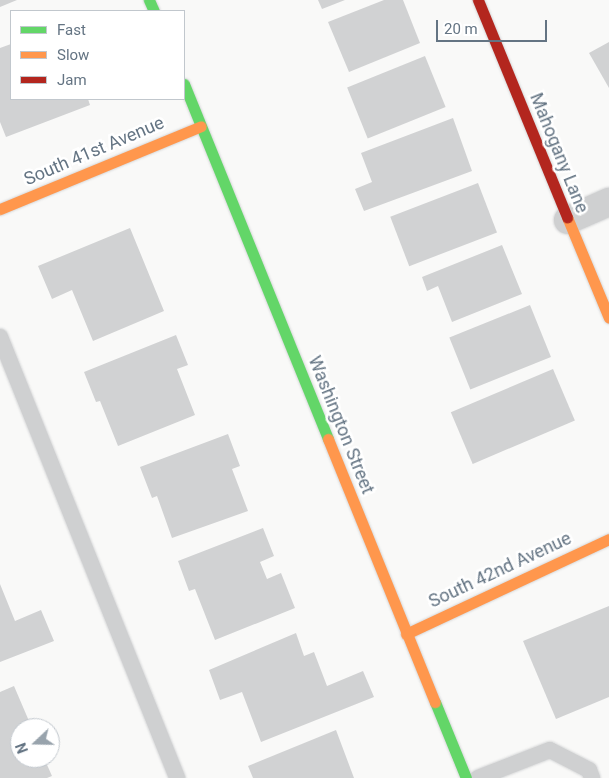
<!DOCTYPE html>
<html>
<head>
<meta charset="utf-8">
<style>
	body { margin:0 }
	#map { position:relative; width:609px; height:778px; overflow:hidden; background:#f9f9f8; font-family:Roboto,sans-serif }
	div>[style] { position:absolute }
	.building>* { inset:0; background:#d1d2d3; transform-origin:0 0 }
	.roads { filter:drop-shadow(0 0 1px #d6d7d8) drop-shadow(0 0 1px #d6d7d8) }
	.lane>* { height:16px; margin:-8px; padding:0 8px; transform-origin:8px; border-radius:8px; background:#cfd0d1 }
	.street>* { height:28px; margin:-14px; padding:0 14px; transform-origin:14px; border-radius:14px; background:#cfd0d1 }
	.fast>* { height:11px; margin:-5.5px; padding:0 5.5px; transform-origin:5.5px; border-radius:5.5px; background:#63d668 }
	.slow>* { height:11px; margin:-5.5px; padding:0 5.5px; transform-origin:5.5px; border-radius:5.5px; background:#ff974d }
	.jam>* { height:11px; margin:-5.5px; padding:0 5.5px; transform-origin:5.5px; border-radius:5.5px; background:#b3261e }
	span { translate:-50% -50%; white-space:nowrap; text-align:center; line-height:1.15; -webkit-text-stroke:5px #fff; paint-order:stroke }
	.street-label { font-size:18px; color:#647483 }
	.legend { position:absolute; left:10px; top:10px; width:175px; height:90px; box-sizing:border-box; background:#fff; border:1px solid #c1c7cd; margin:0; padding:6px 9px; list-style:none; font-size:15px; color:#647483 }
	.legend li { display:flex; align-items:center; gap:10px; height:25px }
	.legend b { width:25px; border:1px solid #c1c7cd }
	.north { position:absolute; left:10px; top:718px; width:50px; height:50px; box-sizing:border-box; background:#fff; border:1px solid #c1c7cd; border-radius:50%; rotate:249deg; font-size:14px; font-weight:700; line-height:20px; text-align:center; color:#647483 }
	.north::after { content:''; display:block; margin:auto; width:18px; height:22px; background:#98a3ac; clip-path:polygon(50% 0,100% 100%,50% 72%,0 100%) }
	.scale { position:absolute; left:436px; top:20px; width:111px; height:22px; box-sizing:border-box; border:2px solid #647483; border-top:0; padding-left:6px; font-size:15px; line-height:18px; white-space:nowrap; color:#647483; -webkit-text-stroke:4px #fff; paint-order:stroke }
</style>
</head>
<body>
<div id="map">
	<div class="building">
		<div style="clip-path:polygon(0 0,17px 0,0 7px)"></div>
		<div style="clip-path:polygon(318px 0,345px 0,322px 9px)"></div>
		<div style="clip-path:polygon(384px 0,403px 0,420px 43px,349px 72px,328px 22px)"></div>
		<div style="clip-path:polygon(609px 42px,609px 88px,589px 53px)"></div>
		<div style="clip-path:polygon(11px 44px,11px 99px,88px 99px,90px 105px,6px 137px,0 122px,0 48px)"></div>
		<div style="left:425px;top:56px;width:55px;height:84px;rotate:68deg"></div>
		<div style="clip-path:polygon(453px 118px,472px 171px,364px 211px,355px 189px,372px 182px,361px 153px)"></div>
		<div style="left:478px;top:183px;width:53px;height:94px;rotate:69deg"></div>
		<div style="clip-path:polygon(130px 228px,164px 311px,93px 341px,72px 290px,52px 299px,38px 266px)"></div>
		<div style="clip-path:polygon(502px 245px,522px 294px,452px 322px,438px 286px,427px 291px,422px 277px)"></div>
		<div style="left:530px;top:305px;width:56px;height:87px;rotate:68deg"></div>
		<div style="clip-path:polygon(176px 335px,188px 365px,177px 369px,195px 415px,118px 446px,100px 401px,96px 402px,84px 372px)"></div>
		<div style="left:553px;top:369px;width:56px;height:111px;rotate:67deg"></div>
		<div style="clip-path:polygon(228px 434px,240px 466px,232px 469px,248px 511px,172px 538px,157px 496px,152px 498px,140px 467px)"></div>
		<div style="clip-path:polygon(263px 528px,274px 556px,260px 562px,267px 579px,281px 573px,295px 608px,215px 640px,195px 589px,189px 591px,178px 561px)"></div>
		<div style="clip-path:polygon(0 584px,15px 621px,41px 610px,54px 641px,0 662px)"></div>
		<div style="clip-path:polygon(609px 606px,609px 697px,556px 719px,523px 641px)"></div>
		<div style="clip-path:polygon(296px 633px,304px 656px,314px 652px,327px 686px,363px 671px,374px 697px,261px 742px,242px 692px,220px 700px,209px 670px)"></div>
		<div style="clip-path:polygon(14px 686px,32px 728px,20px 728px,20px 758px,44px 758px,52px 776px,47px 778px,0 778px,0 692px)"></div>
		<div style="clip-path:polygon(336px 730px,354px 778px,253px 778px,248px 766px)"></div>
	</div>
	<div class="roads">
		<div class="lane">
			<div style="left:0;top:337px;width:475px;rotate:68.1deg"></div>
			<div style="left:478px;top:778px;width:77px;rotate:-21.3deg"></div>
			<div style="left:550px;top:750px;width:44px;rotate:27.1deg"></div>
			<div style="left:589px;top:770px;width:9px;rotate:69deg"></div>
		</div>
		<div class="street">
			<div style="left:568px;top:220px;width:45px;rotate:-23.7deg"></div>
		</div>
		<div class="fast">
			<div style="left:149px;top:0;width:12px;rotate:66deg"></div>
			<div style="left:184px;top:84px;width:383px;rotate:67.9deg"></div>
			<div style="left:435px;top:702px;width:82px;rotate:67.8deg"></div>
		</div>
		<div class="slow">
			<div style="left:0;top:209px;width:217px;rotate:-22.4deg"></div>
			<div style="left:567px;top:217px;width:109px;rotate:67.4deg"></div>
			<div style="left:328px;top:439px;width:284px;rotate:67.9deg"></div>
			<div style="left:406px;top:634px;width:224px;rotate:-25.1deg"></div>
		</div>
		<div class="jam">
			<div style="left:478px;top:0;width:235px;rotate:67.7deg"></div>
		</div>
	</div>
	<div class="street-label">
		<span style="left:94px;top:151px;rotate:-23deg">South 41st Avenue</span>
		<span style="left:559px;top:153px;rotate:68deg">Mahogany Lane</span>
		<span style="left:341px;top:425px;rotate:68deg">Washington Street</span>
		<span style="left:500px;top:570px;rotate:-25deg">South 42nd Avenue</span>
	</div>
	<ul class="legend">
	<li><b style="height:6px;background:#63d668"></b>Fast</li>
	<li><b style="height:6px;background:#ff974d"></b>Slow</li>
	<li><b style="height:6px;background:#b3261e"></b>Jam</li>
	</ul>
	<div class="north">N</div>
	<div class="scale">20 m</div>
</div>
</body>
</html>
